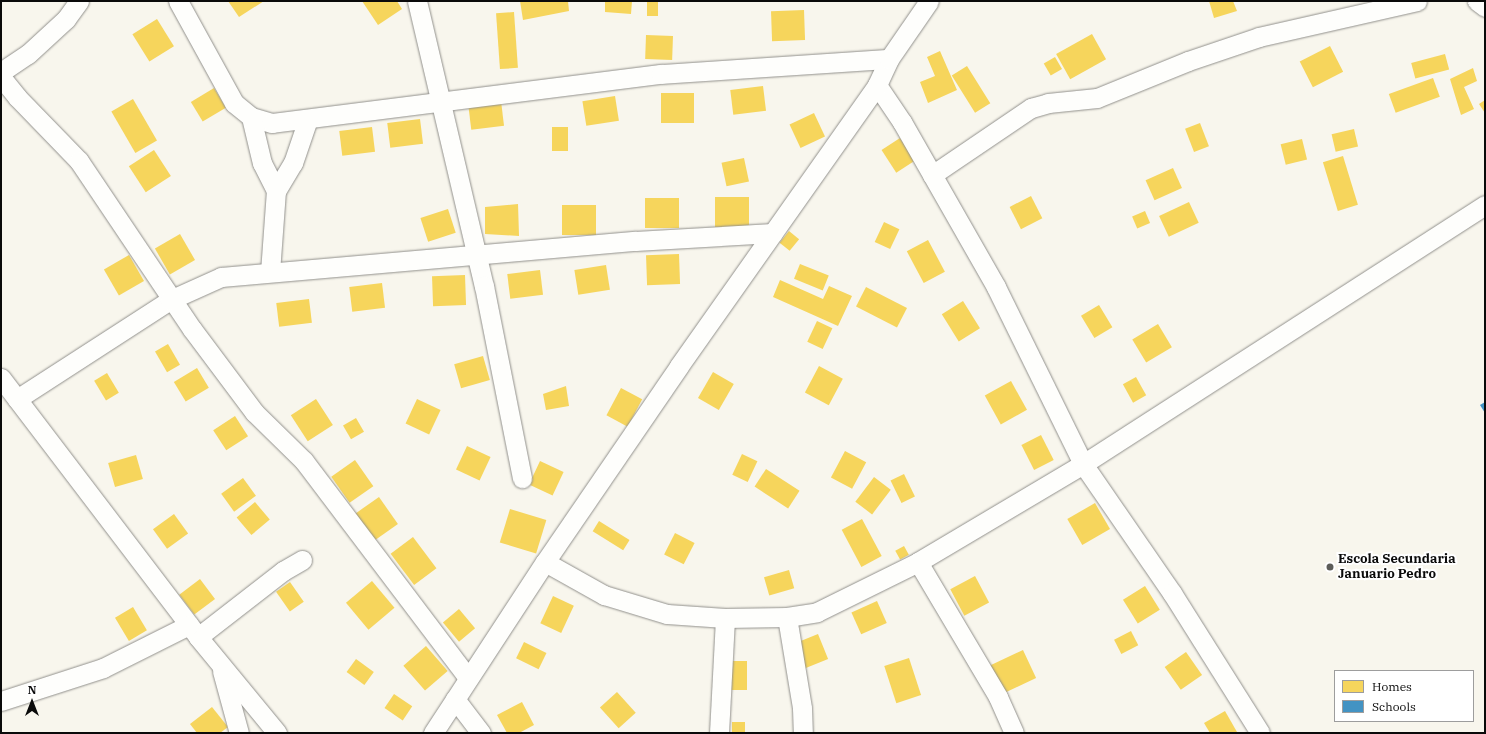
<!DOCTYPE html>
<html>
<head>
<meta charset="utf-8">
<style>
	body { margin:0 }
	#map { position:relative; width:1486px; height:734px; overflow:hidden; background:#f8f6ed; font-family:"IBM Plex Serif",serif }
	div>[style] { position:absolute }
	.homes>* { inset:0; background:#f6d55c; transform-origin:0 0 }
	.schools>* { inset:0; background:#4393c3 }
	.roads { filter:drop-shadow(0 0 1px #91908c) drop-shadow(0 0 1px #91908c) }
	.street>* { height:19px; margin:-9.5px; padding:0 9.5px; transform-origin:9.5px; border-radius:9.5px; background:#fefefc }
	.dots>* { width:11px; height:11px; translate:-50% -50%; box-sizing:border-box; border:2px solid #fff; border-radius:50% }
	span { translate:-50% -50%; white-space:nowrap; text-align:center; line-height:1.15; -webkit-text-stroke:4px #fff; paint-order:stroke }
	.poi-label { font-size:13px; color:#0a0a0a; font-weight:700 }
	.left { translate:0 -50%; text-align:left }
	.frame { position:absolute; inset:0; border:2px solid #0a0a0a; pointer-events:none }
	.legend { position:absolute; left:1334px; top:670px; width:140px; height:52px; box-sizing:border-box; background:#fff; border:1px solid #9d9d9d; margin:0; padding:5px 7px; list-style:none; font-size:12px; color:#0a0a0a }
	.legend li { display:flex; align-items:center; gap:8px; height:20px }
	.legend b { width:20px; border:1px solid #9d9d9d }
	.north { position:absolute; left:12px; top:682px; width:40px; height:40px; -webkit-text-stroke:3px #fff; paint-order:stroke; rotate:0deg; font-size:11px; font-weight:700; line-height:16px; text-align:center; color:#0a0a0a }
	.north::after { content:''; display:block; margin:auto; width:14px; height:18px; background:#0a0a0a; clip-path:polygon(50% 0,100% 100%,50% 72%,0 100%) }
</style>
</head>
<body>
<div id="map">
	<div class="homes">
		<div style="clip-path:polygon(228px 1px,264px 1px,239px 17px)"></div>
		<div style="clip-path:polygon(362px 1px,397px 1px,402px 9px,378px 25px)"></div>
		<div style="clip-path:polygon(520px 1px,568px 1px,569px 11px,523px 20px)"></div>
		<div style="clip-path:polygon(605px 1px,632px 1px,631px 14px,605px 12px)"></div>
		<div style="left:647px;top:1px;width:11px;height:15px"></div>
		<div style="clip-path:polygon(1209px 1px,1233px 1px,1237px 11px,1214px 18px)"></div>
		<div style="left:804px;top:10px;width:30px;height:33px;rotate:88deg"></div>
		<div style="left:514px;top:12px;width:56px;height:18px;rotate:86deg"></div>
		<div style="left:157px;top:19px;width:32px;height:29px;rotate:58deg"></div>
		<div style="left:1092px;top:34px;width:29px;height:41px;rotate:61deg"></div>
		<div style="left:646px;top:35px;width:27px;height:24px;rotate:2deg"></div>
		<div style="left:1330px;top:46px;width:29px;height:34px;rotate:63deg"></div>
		<div style="clip-path:polygon(940px 51px,957px 90px,928px 103px,920px 82px,935px 76px,927px 57px)"></div>
		<div style="left:1445px;top:54px;width:16px;height:35px;rotate:75deg"></div>
		<div style="left:1055px;top:57px;width:14px;height:13px;rotate:60deg"></div>
		<div style="left:967px;top:66px;width:44px;height:18px;rotate:58deg"></div>
		<div style="clip-path:polygon(1473px 68px,1477px 81px,1464px 87px,1474px 109px,1461px 115px,1450px 79px)"></div>
		<div style="left:1433px;top:78px;width:20px;height:47px;rotate:70deg"></div>
		<div style="left:763px;top:86px;width:25px;height:33px;rotate:83deg"></div>
		<div style="left:214px;top:88px;width:23px;height:27px;rotate:59deg"></div>
		<div style="left:661px;top:93px;width:33px;height:30px"></div>
		<div style="left:615px;top:96px;width:25px;height:33px;rotate:81deg"></div>
		<div style="left:133px;top:99px;width:48px;height:25px;rotate:60deg"></div>
		<div style="clip-path:polygon(1485px 100px,1485px 113px,1479px 104px)"></div>
		<div style="left:501px;top:101px;width:25px;height:33px;rotate:83deg"></div>
		<div style="left:814px;top:113px;width:26px;height:27px;rotate:65deg"></div>
		<div style="left:420px;top:119px;width:25px;height:33px;rotate:83deg"></div>
		<div style="left:1200px;top:123px;width:25px;height:16px;rotate:69deg"></div>
		<div style="left:372px;top:127px;width:25px;height:33px;rotate:83deg"></div>
		<div style="left:552px;top:127px;width:16px;height:24px"></div>
		<div style="left:1354px;top:129px;width:18px;height:23px;rotate:77deg"></div>
		<div style="left:900px;top:138px;width:27px;height:22px;rotate:57deg"></div>
		<div style="left:1302px;top:139px;width:21px;height:22px;rotate:76deg"></div>
		<div style="left:154px;top:150px;width:31px;height:30px;rotate:57deg"></div>
		<div style="left:1343px;top:156px;width:51px;height:21px;rotate:73deg"></div>
		<div style="left:744px;top:158px;width:24px;height:23px;rotate:78deg"></div>
		<div style="left:1173px;top:168px;width:22px;height:30px;rotate:66deg"></div>
		<div style="left:1031px;top:196px;width:25px;height:24px;rotate:63deg"></div>
		<div style="left:715px;top:197px;width:34px;height:30px"></div>
		<div style="left:679px;top:198px;width:30px;height:34px;rotate:90deg"></div>
		<div style="left:1189px;top:202px;width:23px;height:33px;rotate:65deg"></div>
		<div style="clip-path:polygon(518px 204px,519px 236px,485px 234px,485px 207px)"></div>
		<div style="left:562px;top:205px;width:34px;height:30px"></div>
		<div style="left:448px;top:209px;width:25px;height:29px;rotate:72deg"></div>
		<div style="left:1145px;top:211px;width:13px;height:14px;rotate:67deg"></div>
		<div style="left:884px;top:222px;width:17px;height:22px;rotate:25deg"></div>
		<div style="left:789px;top:231px;width:13px;height:15px;rotate:39deg"></div>
		<div style="left:180px;top:234px;width:30px;height:29px;rotate:60deg"></div>
		<div style="left:928px;top:240px;width:36px;height:24px;rotate:62deg"></div>
		<div style="left:679px;top:254px;width:30px;height:33px;rotate:88deg"></div>
		<div style="left:129px;top:255px;width:30px;height:29px;rotate:60deg"></div>
		<div style="left:800px;top:264px;width:31px;height:16px;rotate:22deg"></div>
		<div style="left:606px;top:265px;width:25px;height:32px;rotate:81deg"></div>
		<div style="left:540px;top:270px;width:25px;height:33px;rotate:83deg"></div>
		<div style="left:465px;top:275px;width:30px;height:33px;rotate:88deg"></div>
		<div style="clip-path:polygon(780px 280px,823px 299px,829px 286px,852px 296px,838px 326px,773px 297px)"></div>
		<div style="left:382px;top:283px;width:25px;height:33px;rotate:83deg"></div>
		<div style="left:866px;top:287px;width:46px;height:22px;rotate:27deg"></div>
		<div style="left:309px;top:299px;width:24px;height:33px;rotate:83deg"></div>
		<div style="left:963px;top:301px;width:32px;height:25px;rotate:58deg"></div>
		<div style="left:1099px;top:305px;width:26px;height:21px;rotate:59deg"></div>
		<div style="left:817px;top:321px;width:17px;height:23px;rotate:25deg"></div>
		<div style="left:1158px;top:324px;width:27px;height:30px;rotate:59deg"></div>
		<div style="left:168px;top:344px;width:24px;height:15px;rotate:60deg"></div>
		<div style="left:483px;top:356px;width:25px;height:30px;rotate:74deg"></div>
		<div style="left:819px;top:366px;width:27px;height:30px;rotate:28deg"></div>
		<div style="left:197px;top:368px;width:23px;height:27px;rotate:59deg"></div>
		<div style="left:713px;top:372px;width:24px;height:30px;rotate:30deg"></div>
		<div style="left:107px;top:373px;width:23px;height:15px;rotate:59deg"></div>
		<div style="left:1136px;top:377px;width:21px;height:15px;rotate:61deg"></div>
		<div style="left:1011px;top:381px;width:33px;height:30px;rotate:61deg"></div>
		<div style="clip-path:polygon(566px 386px,569px 406px,546px 410px,543px 394px)"></div>
		<div style="left:621px;top:388px;width:24px;height:31px;rotate:28deg"></div>
		<div style="left:316px;top:399px;width:31px;height:30px;rotate:57deg"></div>
		<div style="left:417px;top:399px;width:26px;height:27px;rotate:25deg"></div>
		<div style="left:235px;top:416px;width:24px;height:26px;rotate:57deg"></div>
		<div style="left:356px;top:418px;width:16px;height:15px;rotate:60deg"></div>
		<div style="left:1041px;top:435px;width:28px;height:22px;rotate:63deg"></div>
		<div style="left:467px;top:446px;width:26px;height:26px;rotate:25deg"></div>
		<div style="left:845px;top:451px;width:24px;height:30px;rotate:28deg"></div>
		<div style="left:742px;top:454px;width:17px;height:23px;rotate:25deg"></div>
		<div style="left:136px;top:455px;width:25px;height:29px;rotate:74deg"></div>
		<div style="left:355px;top:460px;width:32px;height:29px;rotate:55deg"></div>
		<div style="left:540px;top:461px;width:26px;height:26px;rotate:25deg"></div>
		<div style="left:766px;top:469px;width:40px;height:21px;rotate:33deg"></div>
		<div style="left:904px;top:474px;width:25px;height:15px;rotate:64deg"></div>
		<div style="left:874px;top:477px;width:21px;height:31px;rotate:37deg"></div>
		<div style="left:243px;top:478px;width:22px;height:27px;rotate:54deg"></div>
		<div style="left:379px;top:497px;width:33px;height:29px;rotate:55deg"></div>
		<div style="left:255px;top:502px;width:23px;height:24px;rotate:50deg"></div>
		<div style="left:1095px;top:503px;width:30px;height:32px;rotate:60deg"></div>
		<div style="left:510px;top:509px;width:38px;height:35px;rotate:17deg"></div>
		<div style="left:174px;top:514px;width:24px;height:26px;rotate:54deg"></div>
		<div style="left:862px;top:519px;width:42px;height:23px;rotate:62deg"></div>
		<div style="left:599px;top:521px;width:36px;height:12px;rotate:32deg"></div>
		<div style="left:675px;top:533px;width:22px;height:24px;rotate:27deg"></div>
		<div style="left:413px;top:537px;width:39px;height:28px;rotate:53deg"></div>
		<div style="left:904px;top:546px;width:10px;height:10px;rotate:61deg"></div>
		<div style="left:789px;top:570px;width:19px;height:26px;rotate:74deg"></div>
		<div style="left:975px;top:576px;width:30px;height:28px;rotate:62deg"></div>
		<div style="left:200px;top:579px;width:25px;height:26px;rotate:53deg"></div>
		<div style="left:372px;top:581px;width:35px;height:34px;rotate:50deg"></div>
		<div style="left:290px;top:582px;width:24px;height:17px;rotate:55deg"></div>
		<div style="left:1145px;top:586px;width:28px;height:26px;rotate:58deg"></div>
		<div style="left:553px;top:596px;width:23px;height:30px;rotate:25deg"></div>
		<div style="left:877px;top:601px;width:24px;height:28px;rotate:66deg"></div>
		<div style="left:133px;top:607px;width:27px;height:21px;rotate:59deg"></div>
		<div style="left:459px;top:609px;width:25px;height:21px;rotate:50deg"></div>
		<div style="left:1131px;top:631px;width:16px;height:19px;rotate:63deg"></div>
		<div style="left:818px;top:634px;width:27px;height:28px;rotate:68deg"></div>
		<div style="left:524px;top:642px;width:25px;height:18px;rotate:26deg"></div>
		<div style="left:426px;top:646px;width:33px;height:30px;rotate:49deg"></div>
		<div style="left:1023px;top:650px;width:31px;height:37px;rotate:65deg"></div>
		<div style="left:1186px;top:652px;width:28px;height:26px;rotate:55deg"></div>
		<div style="left:909px;top:658px;width:39px;height:26px;rotate:72deg"></div>
		<div style="left:356px;top:659px;width:22px;height:16px;rotate:36deg"></div>
		<div style="left:722px;top:661px;width:25px;height:29px"></div>
		<div style="left:617px;top:692px;width:28px;height:23px;rotate:48deg"></div>
		<div style="left:394px;top:694px;width:22px;height:17px;rotate:34deg"></div>
		<div style="clip-path:polygon(522px 702px,534px 725px,519px 733px,507px 733px,497px 715px)"></div>
		<div style="clip-path:polygon(212px 707px,228px 727px,220px 733px,197px 733px,190px 724px)"></div>
		<div style="clip-path:polygon(1225px 711px,1237px 732px,1210px 733px,1204px 723px)"></div>
		<div style="left:732px;top:722px;width:13px;height:11px"></div>
	</div>
	<div class="schools">
		<div style="clip-path:polygon(1485px 402px,1485px 413px,1480px 405px)"></div>
	</div>
	<div class="roads">
		<div class="street">
			<div style="left:178px;top:1px;width:116px;rotate:61.2deg"></div>
			<div style="left:234px;top:103px;width:22px;rotate:39deg"></div>
			<div style="left:251px;top:117px;width:22px;rotate:16deg"></div>
			<div style="left:272px;top:123px;width:392px;rotate:-7.2deg"></div>
			<div style="left:661px;top:74px;width:228px;rotate:-3.8deg"></div>
			<div style="left:417px;top:1px;width:293px;rotate:76.8deg"></div>
			<div style="left:484px;top:286px;width:196px;rotate:78.8deg"></div>
			<div style="left:1477px;top:1px;width:10px;rotate:37deg"></div>
			<div style="left:1px;top:72px;width:32px;rotate:-34deg"></div>
			<div style="left:28px;top:54px;width:52px;rotate:-42.6deg"></div>
			<div style="left:66px;top:19px;width:22px;rotate:-54deg"></div>
			<div style="left:1px;top:77px;width:26px;rotate:51deg"></div>
			<div style="left:17px;top:97px;width:89px;rotate:45.9deg"></div>
			<div style="left:79px;top:161px;width:202px;rotate:56.1deg"></div>
			<div style="left:192px;top:329px;width:104px;rotate:53.2deg"></div>
			<div style="left:254px;top:412px;width:70px;rotate:44.4deg"></div>
			<div style="left:304px;top:461px;width:272px;rotate:52.9deg"></div>
			<div style="left:877px;top:85px;width:45px;rotate:56deg"></div>
			<div style="left:902px;top:122px;width:190px;rotate:60.3deg"></div>
			<div style="left:996px;top:287px;width:197px;rotate:63.8deg"></div>
			<div style="left:1083px;top:464px;width:157px;rotate:55.4deg"></div>
			<div style="left:1172px;top:593px;width:165px;rotate:57.8deg"></div>
			<div style="left:251px;top:117px;width:47px;rotate:76.6deg"></div>
			<div style="left:262px;top:163px;width:31px;rotate:63deg"></div>
			<div style="left:932px;top:175px;width:120px;rotate:-34.1deg"></div>
			<div style="left:1031px;top:108px;width:18px;rotate:-16deg"></div>
			<div style="left:1048px;top:103px;width:49px;rotate:-5.8deg"></div>
			<div style="left:1097px;top:98px;width:98px;rotate:-22.1deg"></div>
			<div style="left:1188px;top:61px;width:75px;rotate:-18.7deg"></div>
			<div style="left:1259px;top:37px;width:162px;rotate:-12.8deg"></div>
			<div style="left:270px;top:272px;width:81px;rotate:-85.8deg"></div>
			<div style="left:276px;top:191px;width:33px;rotate:-59deg"></div>
			<div style="left:293px;top:163px;width:46px;rotate:-71.2deg"></div>
			<div style="left:1px;top:378px;width:325px;rotate:52.7deg"></div>
			<div style="left:198px;top:637px;width:124px;rotate:50.5deg"></div>
			<div style="left:17px;top:399px;width:182px;rotate:-32.9deg"></div>
			<div style="left:170px;top:300px;width:56px;rotate:-24.3deg"></div>
			<div style="left:221px;top:277px;width:416px;rotate:-5deg"></div>
			<div style="left:635px;top:241px;width:138px;rotate:-3.3deg"></div>
			<div style="left:545px;top:562px;width:68px;rotate:29.2deg"></div>
			<div style="left:604px;top:595px;width:66px;rotate:16.8deg"></div>
			<div style="left:667px;top:614px;width:58px;rotate:3.9deg"></div>
			<div style="left:725px;top:618px;width:62px;rotate:-0.9deg"></div>
			<div style="left:787px;top:617px;width:30px;rotate:-9deg"></div>
			<div style="left:817px;top:612px;width:113px;rotate:-26.3deg"></div>
			<div style="left:918px;top:562px;width:192px;rotate:-30.7deg"></div>
			<div style="left:1083px;top:464px;width:478px;rotate:-32.8deg"></div>
			<div style="left:918px;top:562px;width:157px;rotate:59.3deg"></div>
			<div style="left:998px;top:697px;width:39px;rotate:66deg"></div>
			<div style="left:787px;top:617px;width:92px;rotate:80.6deg"></div>
			<div style="left:802px;top:708px;width:25px;rotate:88deg"></div>
			<div style="left:198px;top:637px;width:108px;rotate:-37.8deg"></div>
			<div style="left:283px;top:571px;width:22px;rotate:-30deg"></div>
			<div style="left:222px;top:671px;width:64px;rotate:74.7deg"></div>
			<div style="left:455px;top:699px;width:43px;rotate:52.6deg"></div>
			<div style="left:1px;top:701px;width:107px;rotate:-17.9deg"></div>
			<div style="left:103px;top:668px;width:96px;rotate:-26.6deg"></div>
			<div style="left:433px;top:733px;width:204px;rotate:-56.8deg"></div>
			<div style="left:545px;top:562px;width:237px;rotate:-55.6deg"></div>
			<div style="left:679px;top:366px;width:344px;rotate:-54.8deg"></div>
			<div style="left:877px;top:85px;width:29px;rotate:-65deg"></div>
			<div style="left:889px;top:59px;width:70px;rotate:-55.4deg"></div>
			<div style="left:719px;top:733px;width:115px;rotate:-87deg"></div>
		</div>
	</div>
	<div class="dots">
		<div style="left:1330px;top:567px;background:#5d5d59"></div>
	</div>
	<div class="poi-label">
		<span class="left" style="left:1338px;top:567px">Escola Secundaria<br>Januario Pedro</span>
	</div>
	<div class="frame"></div>
	<ul class="legend">
	<li><b style="height:11px;background:#f6d55c"></b>Homes</li>
	<li><b style="height:11px;background:#4393c3"></b>Schools</li>
	</ul>
	<div class="north">N</div>
</div>
</body>
</html>
